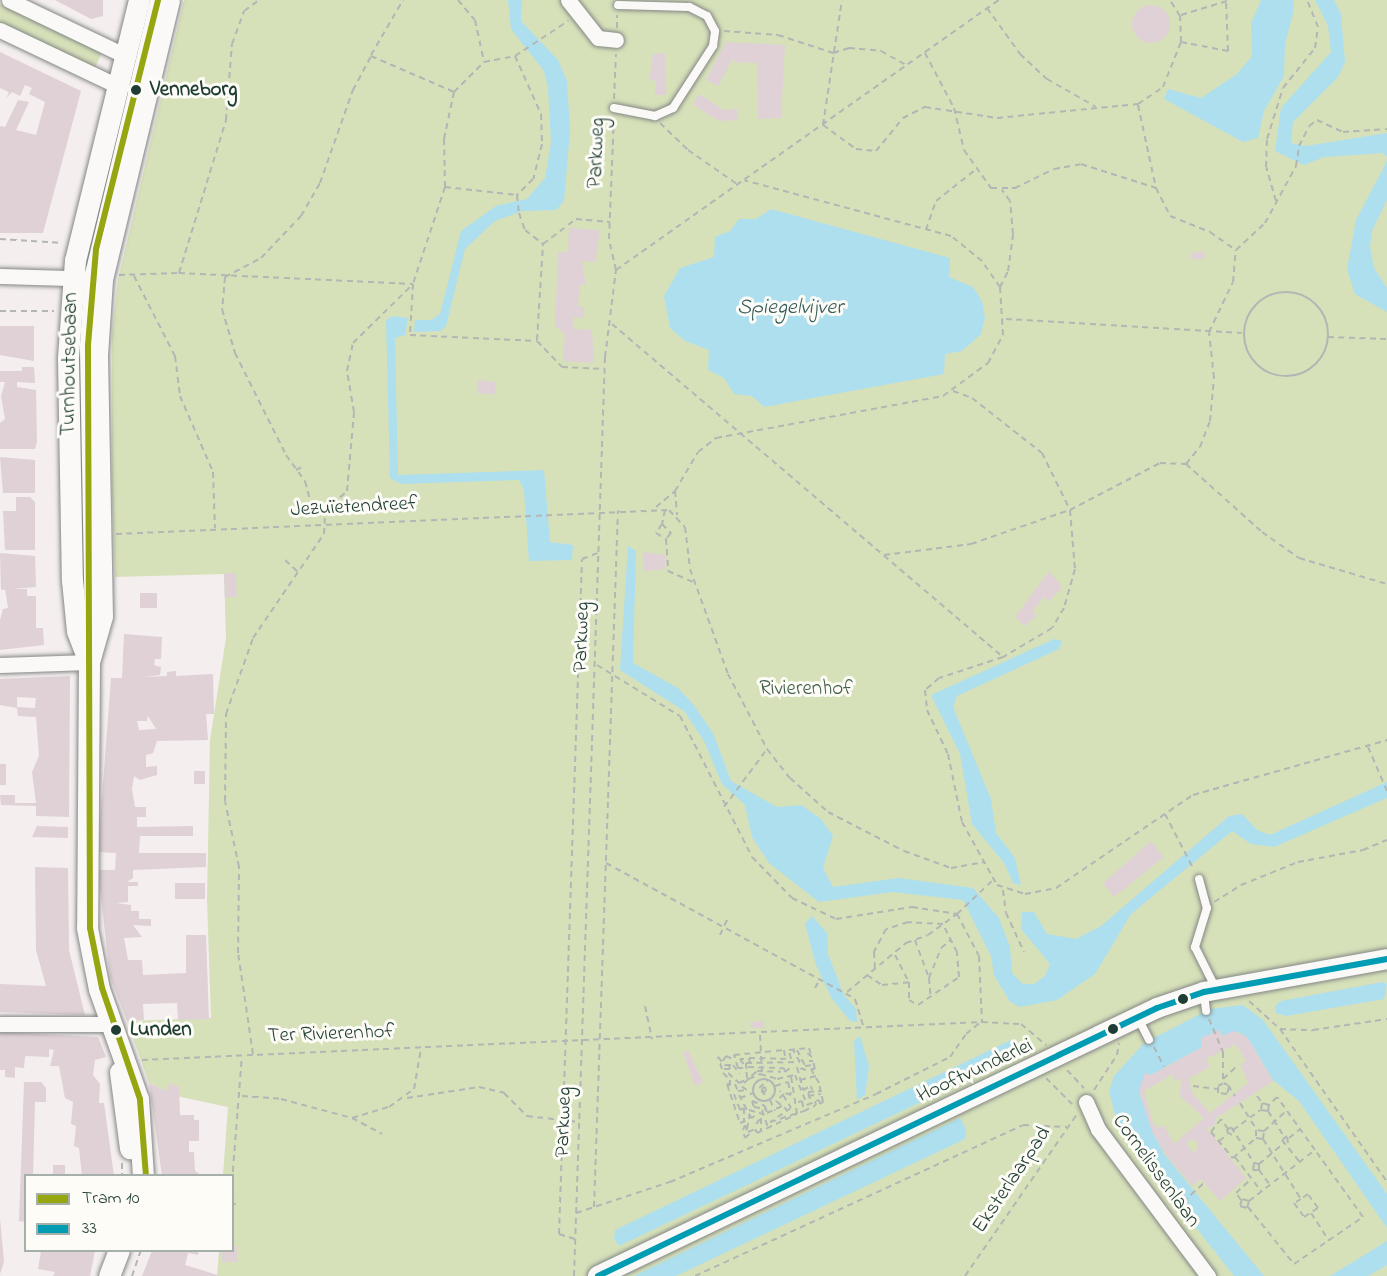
<!DOCTYPE html>
<html>
<head>
<meta charset="utf-8">
<style>
	body { margin:0 }
	#map { position:relative; width:1387px; height:1276px; overflow:hidden; background:#f4eeee; font-family:"Indie Flower",sans-serif }
	div>[style] { position:absolute }
	.green>* { inset:0; background:#d6e1b9; transform-origin:0 0 }
	.water>* { inset:0; background:#addfef }
	.building>* { inset:0; background:#dfd1d6; transform-origin:0 0 }
	.round { border-radius:50% }
	.path>* { height:2px; margin-top:-1px; transform-origin:0; background:repeating-linear-gradient(90deg,#b3b6b4 0 6px,transparent 0 10.5px) }
	.path>.ring { margin:-1px; padding:0; box-sizing:content-box; background:none; border:2px solid #b3b6b4; border-radius:50% }
	.roads { filter:drop-shadow(0 0 2px #848786) drop-shadow(0 0 2px #848786) }
	.service>* { height:8px; margin:-4px; padding:0 4px; transform-origin:4px; border-radius:4px; background:#faf9f7 }
	.minor>* { height:15px; margin:-7.5px; padding:0 7.5px; transform-origin:7.5px; border-radius:7.5px; background:#faf9f7 }
	.tertiary>* { height:20px; margin:-10px; padding:0 10px; transform-origin:10px; border-radius:10px; background:#faf9f7 }
	.secondary>* { height:21px; margin:-10.5px; padding:0 10.5px; transform-origin:10.5px; border-radius:10.5px; background:#faf9f7 }
	.bus-1>* { height:6px; margin:-3px; padding:0 3px; transform-origin:3px; border-radius:3px; background:#009cb4 }
	.tram-1>* { height:6px; margin:-3px; padding:0 3px; transform-origin:3px; border-radius:3px; background:#95a610 }
	.dots>* { width:16px; height:16px; translate:-50% -50%; box-sizing:border-box; border:3px solid #fdfcf7; border-radius:50% }
	span { translate:-50% -50%; white-space:nowrap; text-align:center; line-height:1.15; -webkit-text-stroke:6px #fdfcf7; paint-order:stroke }
	.stop-label { font-size:21px; color:#1f3d34; font-weight:700 }
	.left { translate:0 -50%; text-align:left }
	.street-label { font-size:21px; color:#1f3d34 }
	.park-label { font-size:21px; color:#3f5c46 }
	.water-label { font-size:22px; color:#355c5a; font-style:italic }
	.legend { position:absolute; left:24px; top:1174px; width:210px; height:78px; box-sizing:border-box; background:#fdfcf7; border:2px solid #a4b0a9; margin:0; padding:8px 10px; list-style:none; font-size:18px; color:#1f3d34 }
	.legend li { display:flex; align-items:center; gap:12px; height:30px }
	.legend b { width:30px; border:2px solid #a4b0a9 }
</style>
</head>
<body>
<div id="map">
	<div class="green">
		<div style="clip-path:polygon(184px 0,1387px 0,1387px 1276px,217px 1276px,219px 1251px,232px 1250px,232px 1176px,223px 1175px,228px 1107px,176px 1096px,149px 1083px,127px 1021px,211px 1018px,207px 900px,210px 740px,226px 638px,224px 574px,115px 577px,112px 491px,112px 334px,118px 280px)"></div>
		<div style="left:0;top:4px;width:113px;height:19px;rotate:25deg"></div>
	</div>
	<div class="water">
		<div style="clip-path:polygon(508px 0,522px 0,521px 21px,558px 60px,567px 81px,570px 130px,564px 201px,556px 210px,522px 211px,495px 221px,465px 249px,446px 326px,440px 331px,414px 332px,415px 320px,431px 320px,440px 314px,461px 231px,496px 206px,527px 199px,545px 178px,551px 143px,548px 88px,544px 71px,511px 29px)"></div>
		<div style="clip-path:polygon(1261px 0,1294px 0,1293px 13px,1285px 44px,1284px 76px,1264px 111px,1258px 138px,1243px 142px,1164px 99px,1168px 89px,1201px 98px,1237px 74px,1252px 56px,1251px 23px)"></div>
		<div style="clip-path:polygon(1315px 0,1334px 0,1341px 14px,1345px 62px,1338px 77px,1293px 122px,1291px 143px,1306px 146px,1387px 133px,1387px 157px,1383px 153px,1324px 157px,1304px 165px,1275px 151px,1281px 108px,1331px 52px,1328px 26px)"></div>
		<div style="clip-path:polygon(1387px 161px,1387px 200px,1372px 231px,1370px 247px,1374px 268px,1387px 288px,1387px 312px,1355px 294px,1347px 269px,1356px 220px)"></div>
		<div style="clip-path:polygon(771px 209px,950px 258px,949px 277px,973px 287px,982px 301px,985px 318px,981px 334px,962px 351px,945px 354px,944px 374px,764px 407px,752px 396px,734px 394px,724px 378px,708px 370px,709px 350px,685px 341px,670px 328px,664px 296px,680px 268px,714px 257px,715px 237px,730px 231px,739px 219px,756px 219px)"></div>
		<div style="clip-path:polygon(393px 316px,408px 318px,405px 335px,395px 338px,398px 475px,544px 470px,550px 542px,573px 545px,572px 560px,529px 561px,524px 490px,519px 480px,401px 484px,390px 478px,386px 320px)"></div>
		<div style="clip-path:polygon(628px 546px,636px 551px,633px 663px,678px 688px,693px 704px,713px 733px,731px 781px,777px 807px,801px 805px,821px 819px,833px 836px,823px 868px,833px 887px,899px 878px,973px 888px,999px 918px,1010px 947px,1012px 973px,1023px 984px,1034px 984px,1045px 976px,1050px 964px,1021px 929px,1022px 912px,1034px 912px,1047px 934px,1076px 939px,1101px 926px,1229px 816px,1242px 814px,1257px 830px,1270px 835px,1387px 782px,1387px 798px,1274px 847px,1251px 844px,1232px 831px,1131px 914px,1095px 974px,1057px 1000px,1020px 1007px,1010px 1002px,994px 975px,991px 956px,963px 900px,893px 892px,819px 902px,769px 863px,752px 837px,745px 805px,722px 784px,704px 741px,684px 711px,620px 670px)"></div>
		<div style="clip-path:polygon(1054px 639px,1062px 641px,1059px 649px,957px 696px,953px 707px,991px 799px,996px 833px,1015px 858px,1021px 885px,1013px 883px,1004px 863px,972px 824px,960px 754px,931px 695px)"></div>
		<div style="clip-path:polygon(812px 916px,827px 933px,828px 954px,844px 995px,856px 1009px,857px 1022px,850px 1021px,832px 999px,816px 965px,805px 924px)"></div>
		<div style="clip-path:polygon(1382px 982px,1387px 984px,1384px 999px,1286px 1016px,1276px 1013px,1275px 1006px,1281px 1001px)"></div>
		<div style="clip-path:polygon(1243px 1005px,1263px 1020px,1387px 1194px,1387px 1228px,1299px 1101px,1273px 1080px,1247px 1037px,1238px 1032px,1222px 1036px,1219px 1030px,1202px 1047px,1151px 1075px,1145px 1073px,1140px 1096px,1164px 1154px,1264px 1276px,1234px 1276px,1135px 1150px,1115px 1115px,1109px 1091px,1114px 1076px,1144px 1043px,1210px 1009px)"></div>
		<div style="clip-path:polygon(860px 1036px,869px 1066px,865px 1095px,857px 1100px,854px 1041px)"></div>
		<div style="clip-path:polygon(1011px 1040px,1018px 1042px,1024px 1053px,619px 1246px,614px 1239px,615px 1230px)"></div>
		<div style="clip-path:polygon(960px 1118px,966px 1129px,965px 1139px,676px 1276px,634px 1276px)"></div>
		<div style="clip-path:polygon(1387px 1241px,1387px 1265px,1368px 1276px,1330px 1276px)"></div>
	</div>
	<div class="building">
		<div style="clip-path:polygon(55px 0,103px 0,103px 16px,91px 19px)"></div>
		<div class="round" style="left:1132px;top:5px;width:38px;height:38px"></div>
		<div style="clip-path:polygon(726px 42px,785px 45px,781px 118px,758px 119px,757px 63px,734px 62px,734px 57px,718px 86px,706px 80px)"></div>
		<div style="clip-path:polygon(0 52px,81px 91px,43px 233px,0 233px,0 126px,5px 127px,18px 100px,29px 102px,16px 130px,36px 135px,45px 102px,29px 94px,32px 88px,25px 85px,20px 96px,12px 92px,6px 98px,9px 92px,0 88px)"></div>
		<div style="clip-path:polygon(665px 53px,666px 95px,655px 95px,656px 81px,649px 80px,653px 54px)"></div>
		<div style="clip-path:polygon(699px 94px,724px 110px,737px 109px,738px 120px,719px 121px,693px 105px)"></div>
		<div style="clip-path:polygon(569px 228px,600px 230px,595px 262px,582px 261px,586px 285px,580px 285px,578px 306px,584px 307px,584px 318px,574px 317px,573px 329px,592px 330px,594px 363px,563px 361px,565px 335px,555px 326px,558px 252px,568px 252px)"></div>
		<div style="left:1204px;top:251px;width:7px;height:14px;rotate:82deg"></div>
		<div style="clip-path:polygon(0 326px,34px 326px,34px 361px,0 355px)"></div>
		<div style="clip-path:polygon(22px 367px,34px 367px,35px 383px,17px 382px,17px 387px,36px 390px,37px 442px,35px 449px,0 449px,0 423px,5px 419px,1px 396px,5px 382px,0 382px,0 371px,22px 371px)"></div>
		<div style="left:478px;top:380px;width:18px;height:13px;rotate:6deg"></div>
		<div style="clip-path:polygon(0 457px,35px 460px,35px 493px,3px 493px)"></div>
		<div style="clip-path:polygon(16px 497px,30px 497px,35px 502px,35px 550px,5px 550px,3px 511px,16px 511px)"></div>
		<div style="clip-path:polygon(643px 552px,665px 555px,665px 569px,644px 571px)"></div>
		<div style="clip-path:polygon(0 553px,35px 556px,36px 587px,1px 590px)"></div>
		<div style="clip-path:polygon(1049px 571px,1062px 587px,1049px 601px,1044px 597px,1033px 611px,1037px 615px,1025px 626px,1015px 617px)"></div>
		<div style="left:236px;top:573px;width:24px;height:12px;rotate:88deg"></div>
		<div style="clip-path:polygon(5px 589px,27px 589px,27px 596px,36px 596px,36px 628px,43px 628px,44px 645px,0 650px,0 620px,3px 609px,8px 608px)"></div>
		<div style="left:140px;top:593px;width:17px;height:15px"></div>
		<div style="clip-path:polygon(evenodd,124px 634px,162px 637px,161px 659px,155px 659px,154px 665px,161px 667px,160px 675px,142px 677px,167px 676px,167px 672px,176px 671px,176px 676px,213px 674px,214px 714px,206px 714px,208px 740px,157px 741px,153px 753px,146px 755px,146px 767px,157px 766px,157px 775px,140px 780px,134px 776px,132px 789px,135px 807px,146px 807px,146px 817px,137px 817px,137px 827px,193px 826px,193px 836px,140px 836px,139px 853px,206px 853px,206px 867px,133px 870px,133px 878px,127px 882px,138px 882px,138px 886px,128px 886px,128px 902px,116px 903px,131px 905px,131px 911px,139px 911px,139px 919px,151px 919px,151px 926px,133px 925px,142px 937px,124px 938px,128px 960px,142px 960px,143px 975px,186px 973px,186px 935px,206px 935px,209px 1019px,178px 1020px,177px 1003px,143px 1004px,144px 1020px,127px 1021px,110px 977px,98px 870px,115px 870px,116px 853px,99px 852px,100px 824px,111px 678px,122px 678px,124px 634px,148px 716px,156px 729px,139px 730px,137px 721px,147px 721px,148px 716px)"></div>
		<div style="clip-path:polygon(evenodd,70px 676px,69px 817px,36px 816px,36px 806px,1px 805px,0 795px,15px 795px,15px 803px,36px 803px,32px 772px,39px 756px,36px 717px,18px 716px,17px 708px,0 705px,0 679px,70px 676px,17px 697px,36px 698px,35px 708px,17px 707px,17px 697px)"></div>
		<div style="left:0;top:764px;width:6px;height:21px"></div>
		<div style="left:194px;top:771px;width:11px;height:13px"></div>
		<div style="clip-path:polygon(37px 826px,68px 827px,68px 838px,32px 837px)"></div>
		<div style="clip-path:polygon(1151px 841px,1164px 857px,1114px 897px,1103px 883px)"></div>
		<div style="clip-path:polygon(35px 867px,68px 868px,69px 950px,85px 1015px,0 1012px,0 984px,46px 986px,36px 950px)"></div>
		<div style="left:205px;top:883px;width:16px;height:30px;rotate:90deg"></div>
		<div style="clip-path:polygon(764px 1021px,764px 1028px,751px 1028px,750px 1022px)"></div>
		<div style="clip-path:polygon(evenodd,1219px 1030px,1222px 1036px,1233px 1031px,1247px 1037px,1273px 1081px,1215px 1119px,1215px 1125px,1207px 1129px,1246px 1178px,1220px 1201px,1201px 1179px,1192px 1186px,1166px 1155px,1152px 1132px,1139px 1090px,1145px 1073px,1151px 1075px,1202px 1047px,1201px 1038px,1219px 1030px,1236px 1044px,1246px 1061px,1240px 1064px,1248px 1083px,1210px 1113px,1191px 1091px,1190px 1078px,1210px 1067px,1206px 1059px,1236px 1044px,1219px 1030px,1173px 1074px,1174px 1082px,1181px 1078px,1180px 1096px,1204px 1118px,1174px 1144px,1164px 1125px,1158px 1128px,1153px 1123px,1144px 1091px,1173px 1074px,1219px 1030px,1193px 1139px,1198px 1144px,1195px 1154px,1186px 1144px,1193px 1139px)"></div>
		<div style="clip-path:polygon(0 1032px,98px 1037px,106px 1057px,95px 1060px,93px 1075px,100px 1084px,99px 1103px,104px 1103px,114px 1176px,82px 1176px,79px 1148px,74px 1146px,76px 1126px,71px 1124px,73px 1102px,65px 1098px,59px 1066px,50px 1066px,54px 1050px,49px 1049px,49px 1057px,25px 1056px,24px 1068px,15px 1067px,15px 1078px,5px 1077px,5px 1070px,0 1070px)"></div>
		<div style="clip-path:polygon(688px 1050px,703px 1082px,695px 1086px,683px 1052px)"></div>
		<div style="clip-path:polygon(24px 1082px,41px 1082px,46px 1088px,46px 1102px,35px 1102px,33px 1176px,26px 1176px,26px 1222px,19px 1221px)"></div>
		<div style="clip-path:polygon(149px 1083px,166px 1091px,170px 1083px,179px 1087px,180px 1115px,194px 1115px,194px 1120px,199px 1120px,199px 1141px,189px 1141px,189px 1152px,194px 1152px,195px 1171px,201px 1175px,162px 1176px)"></div>
		<div style="left:53px;top:1165px;width:12px;height:11px"></div>
		<div style="clip-path:polygon(0 1218px,4px 1262px,0 1274px)"></div>
		<div style="clip-path:polygon(232px 1246px,237px 1246px,237px 1262px,222px 1262px,222px 1251px,232px 1251px)"></div>
		<div style="clip-path:polygon(41px 1251px,95px 1251px,90px 1276px,53px 1276px,55px 1272px,38px 1269px)"></div>
		<div style="clip-path:polygon(152px 1251px,199px 1251px,198px 1255px,188px 1253px,185px 1265px,221px 1276px,142px 1276px)"></div>
	</div>
	<div class="path">
		<div style="left:458px;top:0;width:26px;rotate:50deg"></div>
		<div style="left:475px;top:20px;width:43px;rotate:77.9deg"></div>
		<div style="left:987px;top:8px;width:57px;rotate:54.3deg"></div>
		<div style="left:1020px;top:54px;width:37px;rotate:43deg"></div>
		<div style="left:1047px;top:79px;width:56px;rotate:29.7deg"></div>
		<div style="left:1181px;top:15px;width:48px;rotate:-16.9deg"></div>
		<div style="left:617px;top:28px;width:13px;rotate:-90deg"></div>
		<div style="left:724px;top:31px;width:54px;rotate:4.2deg"></div>
		<div style="left:778px;top:35px;width:58px;rotate:18.1deg"></div>
		<div style="left:833px;top:53px;width:17px;rotate:-17deg"></div>
		<div style="left:849px;top:48px;width:32px;rotate:5deg"></div>
		<div style="left:881px;top:51px;width:29px;rotate:29deg"></div>
		<div style="left:1181px;top:42px;width:48px;rotate:10.8deg"></div>
		<div style="left:1228px;top:51px;width:51px;rotate:-92.2deg"></div>
		<div style="left:925px;top:53px;width:62px;rotate:62.2deg"></div>
		<div style="left:954px;top:108px;width:43px;rotate:76.6deg"></div>
		<div style="left:964px;top:150px;width:47px;rotate:54.6deg"></div>
		<div style="left:991px;top:188px;width:24px"></div>
		<div style="left:1015px;top:188px;width:43px;rotate:-26deg"></div>
		<div style="left:1054px;top:169px;width:27px;rotate:-10deg"></div>
		<div style="left:1081px;top:164px;width:79px;rotate:17.7deg"></div>
		<div style="left:1156px;top:188px;width:31px;rotate:63deg"></div>
		<div style="left:1170px;top:216px;width:43px;rotate:21.8deg"></div>
		<div style="left:1210px;top:232px;width:32px;rotate:35deg"></div>
		<div style="left:371px;top:55px;width:64px;rotate:-59.8deg"></div>
		<div style="left:515px;top:56px;width:64px;rotate:65.9deg"></div>
		<div style="left:541px;top:114px;width:30px;rotate:88deg"></div>
		<div style="left:542px;top:144px;width:36px;rotate:104deg"></div>
		<div style="left:533px;top:179px;width:23px;rotate:135deg"></div>
		<div style="left:517px;top:195px;width:18px;rotate:84deg"></div>
		<div style="left:519px;top:213px;width:18px;rotate:71deg"></div>
		<div style="left:525px;top:230px;width:23px;rotate:38deg"></div>
		<div style="left:454px;top:92px;width:48px;rotate:102deg"></div>
		<div style="left:444px;top:139px;width:48px;rotate:88.8deg"></div>
		<div style="left:445px;top:187px;width:102px;rotate:108.3deg"></div>
		<div style="left:413px;top:284px;width:51px;rotate:93.4deg"></div>
		<div style="left:410px;top:335px;width:127px;rotate:2.7deg"></div>
		<div style="left:537px;top:341px;width:36px;rotate:46deg"></div>
		<div style="left:562px;top:367px;width:43px;rotate:2.7deg"></div>
		<div style="left:614px;top:99px;width:45px;rotate:-87.5deg"></div>
		<div style="left:1138px;top:105px;width:85px;rotate:77.8deg"></div>
		<div style="left:660px;top:123px;width:39px;rotate:44deg"></div>
		<div style="left:688px;top:150px;width:60px;rotate:34.8deg"></div>
		<div style="left:823px;top:125px;width:41px;rotate:36deg"></div>
		<div style="left:856px;top:149px;width:20px;rotate:6deg"></div>
		<div style="left:876px;top:151px;width:43px;rotate:-50.7deg"></div>
		<div style="left:903px;top:118px;width:25px;rotate:-27deg"></div>
		<div style="left:925px;top:107px;width:73px;rotate:8.7deg"></div>
		<div style="left:997px;top:118px;width:142px;rotate:-5.7deg"></div>
		<div style="left:1138px;top:104px;width:30px;rotate:-34deg"></div>
		<div style="left:1163px;top:87px;width:48px;rotate:-68.2deg"></div>
		<div style="left:1181px;top:42px;width:26px;rotate:-92deg"></div>
		<div style="left:1180px;top:16px;width:19px;rotate:-122deg"></div>
		<div style="left:823px;top:125px;width:126px;rotate:-81.4deg"></div>
		<div style="left:445px;top:187px;width:72px;rotate:6.3deg"></div>
		<div style="left:1276px;top:201px;width:35px;rotate:-106deg"></div>
		<div style="left:1266px;top:167px;width:28px;rotate:-88deg"></div>
		<div style="left:1267px;top:139px;width:53px;rotate:-72.6deg"></div>
		<div style="left:1283px;top:88px;width:51px;rotate:-51.3deg"></div>
		<div style="left:1315px;top:48px;width:21px;rotate:-82deg"></div>
		<div style="left:1318px;top:27px;width:29px;rotate:-112deg"></div>
		<div style="left:926px;top:230px;width:31px;rotate:-71deg"></div>
		<div style="left:936px;top:201px;width:50px;rotate:-38.5deg"></div>
		<div style="left:0;top:239px;width:63px;rotate:3.6deg"></div>
		<div style="left:616px;top:270px;width:469px;rotate:-35.2deg"></div>
		<div style="left:179px;top:273px;width:160px;rotate:-72.9deg"></div>
		<div style="left:226px;top:120px;width:76px;rotate:-85.5deg"></div>
		<div style="left:232px;top:44px;width:35px;rotate:-70deg"></div>
		<div style="left:244px;top:11px;width:19px;rotate:-36deg"></div>
		<div style="left:119px;top:275px;width:60px;rotate:-1.9deg"></div>
		<div style="left:179px;top:273px;width:234px;rotate:2.7deg"></div>
		<div style="left:134px;top:276px;width:90px;rotate:62.9deg"></div>
		<div style="left:175px;top:356px;width:40px;rotate:82.9deg"></div>
		<div style="left:180px;top:396px;width:83px;rotate:66.5deg"></div>
		<div style="left:213px;top:472px;width:56px;rotate:88deg"></div>
		<div style="left:225px;top:277px;width:41px;rotate:-27.8deg"></div>
		<div style="left:261px;top:258px;width:58px;rotate:-46.4deg"></div>
		<div style="left:301px;top:216px;width:38px;rotate:-60deg"></div>
		<div style="left:320px;top:183px;width:99px;rotate:-70.5deg"></div>
		<div style="left:353px;top:90px;width:38px;rotate:-62deg"></div>
		<div style="left:371px;top:56px;width:90px;rotate:23.4deg"></div>
		<div style="left:454px;top:92px;width:42px;rotate:-45deg"></div>
		<div style="left:484px;top:62px;width:32px;rotate:-11deg"></div>
		<div style="left:515px;top:56px;width:64px;rotate:-33.4deg"></div>
		<div style="left:225px;top:277px;width:32px;rotate:95deg"></div>
		<div style="left:222px;top:309px;width:46px;rotate:73.5deg"></div>
		<div style="left:235px;top:353px;width:114px;rotate:63.4deg"></div>
		<div style="left:286px;top:455px;width:32px;rotate:54deg"></div>
		<div style="left:305px;top:481px;width:24px;rotate:75deg"></div>
		<div style="left:311px;top:504px;width:16px;rotate:30deg"></div>
		<div style="left:1000px;top:287px;width:18px;rotate:-63deg"></div>
		<div style="left:1008px;top:271px;width:37px;rotate:-82deg"></div>
		<div style="left:1013px;top:234px;width:33px;rotate:-95deg"></div>
		<div style="left:1010px;top:201px;width:14px;rotate:-126deg"></div>
		<div class="ring" style="left:1244px;top:292px;width:82px;height:82px"></div>
		<div style="left:0;top:311px;width:54px"></div>
		<div style="left:1006px;top:319px;width:236px;rotate:3.4deg"></div>
		<div style="left:612px;top:324px;width:514px;rotate:40.42deg"></div>
		<div style="left:1328px;top:337px;width:59px;rotate:1.9deg"></div>
		<div style="left:537px;top:340px;width:96px;rotate:-86.4deg"></div>
		<div style="left:543px;top:244px;width:41px;rotate:-37.1deg"></div>
		<div style="left:576px;top:219px;width:34px;rotate:5deg"></div>
		<div style="left:953px;top:391px;width:20px;rotate:20deg"></div>
		<div style="left:972px;top:398px;width:89px;rotate:38.2deg"></div>
		<div style="left:1042px;top:453px;width:64px;rotate:63.8deg"></div>
		<div style="left:1070px;top:510px;width:59px;rotate:85.2deg"></div>
		<div style="left:1075px;top:569px;width:41px;rotate:105.8deg"></div>
		<div style="left:1064px;top:608px;width:23px;rotate:121deg"></div>
		<div style="left:1052px;top:628px;width:57px;rotate:149.4deg"></div>
		<div style="left:1003px;top:657px;width:67px;rotate:161.8deg"></div>
		<div style="left:939px;top:678px;width:18px;rotate:139deg"></div>
		<div style="left:925px;top:690px;width:20px;rotate:84deg"></div>
		<div style="left:927px;top:710px;width:49px;rotate:64.5deg"></div>
		<div style="left:948px;top:754px;width:69px;rotate:78.4deg"></div>
		<div style="left:962px;top:822px;width:72px;rotate:60.9deg"></div>
		<div style="left:997px;top:885px;width:29px;rotate:18deg"></div>
		<div style="left:1025px;top:894px;width:32px;rotate:-11deg"></div>
		<div style="left:1056px;top:888px;width:166px;rotate:-34.2deg"></div>
		<div style="left:1193px;top:795px;width:202px;rotate:-15.8deg"></div>
		<div style="left:1186px;top:464px;width:22px;rotate:-51deg"></div>
		<div style="left:1200px;top:447px;width:28px;rotate:-69deg"></div>
		<div style="left:1210px;top:421px;width:43px;rotate:-84.7deg"></div>
		<div style="left:1214px;top:378px;width:46px;rotate:-96.2deg"></div>
		<div style="left:1209px;top:332px;width:55px;rotate:-64.4deg"></div>
		<div style="left:1233px;top:282px;width:32px;rotate:-85deg"></div>
		<div style="left:1236px;top:250px;width:40px;rotate:-43deg"></div>
		<div style="left:1265px;top:223px;width:65px;rotate:-61.5deg"></div>
		<div style="left:1296px;top:166px;width:20px;rotate:-81deg"></div>
		<div style="left:1299px;top:146px;width:22px;rotate:-63deg"></div>
		<div style="left:1309px;top:126px;width:10px;rotate:-37deg"></div>
		<div style="left:1317px;top:120px;width:29px;rotate:25deg"></div>
		<div style="left:1343px;top:132px;width:44px;rotate:-3.9deg"></div>
		<div style="left:296px;top:470px;width:9px;rotate:-27deg"></div>
		<div style="left:675px;top:491px;width:24px;rotate:85deg"></div>
		<div style="left:656px;top:507px;width:25px;rotate:-40deg"></div>
		<div style="left:675px;top:491px;width:45px;rotate:-59.5deg"></div>
		<div style="left:698px;top:452px;width:23px;rotate:-38deg"></div>
		<div style="left:716px;top:438px;width:231px;rotate:-10.5deg"></div>
		<div style="left:943px;top:396px;width:56px;rotate:-36.3deg"></div>
		<div style="left:988px;top:363px;width:32px;rotate:-62deg"></div>
		<div style="left:1003px;top:335px;width:48px;rotate:-93.6deg"></div>
		<div style="left:1000px;top:287px;width:32px;rotate:-125deg"></div>
		<div style="left:982px;top:261px;width:40px;rotate:-141deg"></div>
		<div style="left:951px;top:236px;width:214px;rotate:-164.9deg"></div>
		<div style="left:665px;top:510px;width:14px;rotate:102deg"></div>
		<div style="left:662px;top:524px;width:13px;rotate:45deg"></div>
		<div style="left:671px;top:533px;width:8px;rotate:130deg"></div>
		<div style="left:666px;top:539px;width:32px;rotate:86deg"></div>
		<div style="left:668px;top:571px;width:30px;rotate:24deg"></div>
		<div style="left:662px;top:524px;width:11px;rotate:124deg"></div>
		<div style="left:656px;top:533px;width:12px;rotate:31deg"></div>
		<div style="left:116px;top:534px;width:554px;rotate:-2.49deg"></div>
		<div style="left:669px;top:510px;width:23px;rotate:47deg"></div>
		<div style="left:685px;top:527px;width:42px;rotate:83.2deg"></div>
		<div style="left:690px;top:569px;width:112px;rotate:70.1deg"></div>
		<div style="left:728px;top:674px;width:85px;rotate:62.5deg"></div>
		<div style="left:767px;top:749px;width:37px;rotate:52deg"></div>
		<div style="left:790px;top:778px;width:51px;rotate:41.8deg"></div>
		<div style="left:828px;top:812px;width:85px;rotate:27.2deg"></div>
		<div style="left:904px;top:851px;width:50px;rotate:19.9deg"></div>
		<div style="left:951px;top:868px;width:34px;rotate:-10deg"></div>
		<div style="left:884px;top:555px;width:88px;rotate:-7.2deg"></div>
		<div style="left:971px;top:544px;width:105px;rotate:-19deg"></div>
		<div style="left:1070px;top:510px;width:102px;rotate:-27.6deg"></div>
		<div style="left:1160px;top:463px;width:26px;rotate:2deg"></div>
		<div style="left:1186px;top:464px;width:102px;rotate:41.8deg"></div>
		<div style="left:1262px;top:532px;width:45px;rotate:35.1deg"></div>
		<div style="left:1299px;top:558px;width:92px;rotate:16.5deg"></div>
		<div style="left:285px;top:560px;width:18px;rotate:43deg"></div>
		<div style="left:597px;top:665px;width:97px;rotate:31.6deg"></div>
		<div style="left:680px;top:716px;width:158px;rotate:62.9deg"></div>
		<div style="left:752px;top:857px;width:57px;rotate:45.7deg"></div>
		<div style="left:792px;top:898px;width:49px;rotate:25.5deg"></div>
		<div style="left:836px;top:919px;width:77px;rotate:-9deg"></div>
		<div style="left:912px;top:907px;width:46px;rotate:8.8deg"></div>
		<div style="left:957px;top:914px;width:47px;rotate:62.4deg"></div>
		<div style="left:979px;top:956px;width:66px;rotate:87.4deg"></div>
		<div style="left:1368px;top:747px;width:48px;rotate:66.6deg"></div>
		<div style="left:724px;top:807px;width:72px;rotate:-53.4deg"></div>
		<div style="left:1165px;top:814px;width:63px;rotate:62.6deg"></div>
		<div style="left:606px;top:863px;width:284px;rotate:28.6deg"></div>
		<div style="left:855px;top:999px;width:30px;rotate:73deg"></div>
		<div style="left:1003px;top:890px;width:23px;rotate:83deg"></div>
		<div style="left:1006px;top:913px;width:43px;rotate:65.2deg"></div>
		<div style="left:1214px;top:902px;width:32px;rotate:-32deg"></div>
		<div style="left:1241px;top:885px;width:61px;rotate:-22deg"></div>
		<div style="left:1298px;top:862px;width:66px;rotate:-10.5deg"></div>
		<div style="left:1363px;top:850px;width:26px;rotate:-23deg"></div>
		<div style="left:720px;top:935px;width:19px;rotate:-65deg"></div>
		<div style="left:915px;top:940px;width:40px;rotate:69.8deg"></div>
		<div style="left:929px;top:978px;width:21px;rotate:85deg"></div>
		<div style="left:895px;top:955px;width:30px;rotate:63deg"></div>
		<div style="left:867px;top:975px;width:18px;rotate:34deg"></div>
		<div style="left:882px;top:985px;width:27px;rotate:-6deg"></div>
		<div style="left:909px;top:982px;width:18px;rotate:90deg"></div>
		<div style="left:909px;top:1000px;width:10px;rotate:29deg"></div>
		<div style="left:918px;top:1005px;width:50px;rotate:-34.3deg"></div>
		<div style="left:959px;top:977px;width:25px;rotate:-95deg"></div>
		<div style="left:957px;top:952px;width:31px;rotate:-117deg"></div>
		<div style="left:943px;top:924px;width:35px;rotate:-177deg"></div>
		<div style="left:908px;top:922px;width:23px;rotate:162deg"></div>
		<div style="left:886px;top:929px;width:26px;rotate:118deg"></div>
		<div style="left:874px;top:952px;width:19px;rotate:87deg"></div>
		<div style="left:929px;top:978px;width:32px;rotate:-68deg"></div>
		<div style="left:941px;top:948px;width:13px;rotate:-39deg"></div>
		<div style="left:815px;top:988px;width:8px;rotate:-60deg"></div>
		<div style="left:847px;top:992px;width:77px;rotate:-39.7deg"></div>
		<div style="left:906px;top:943px;width:23px;rotate:-20deg"></div>
		<div style="left:928px;top:935px;width:36px;rotate:-36deg"></div>
		<div style="left:957px;top:914px;width:50px;rotate:-43.4deg"></div>
		<div style="left:1249px;top:1001px;width:42px;rotate:42.1deg"></div>
		<div style="left:1280px;top:1029px;width:187px;rotate:55deg"></div>
		<div style="left:645px;top:1006px;width:34px;rotate:78deg"></div>
		<div style="left:1209px;top:1019px;width:36px;rotate:67deg"></div>
		<div style="left:1223px;top:1052px;width:31px;rotate:90deg"></div>
		<div style="left:1280px;top:1029px;width:33px;rotate:2deg"></div>
		<div style="left:1313px;top:1030px;width:75px;rotate:-8.5deg"></div>
		<div style="left:760px;top:1035px;width:37px;rotate:87deg"></div>
		<div style="left:1154px;top:1047px;width:22px;rotate:63deg"></div>
		<div style="left:797px;top:1050px;width:18px;rotate:63deg"></div>
		<div style="left:805px;top:1066px;width:9px;rotate:-6deg"></div>
		<div style="left:253px;top:1054px;width:102px;rotate:-98.4deg"></div>
		<div style="left:238px;top:953px;width:86px;rotate:-89.3deg"></div>
		<div style="left:239px;top:867px;width:67px;rotate:-102deg"></div>
		<div style="left:225px;top:801px;width:87px;rotate:-89.3deg"></div>
		<div style="left:226px;top:714px;width:81px;rotate:-70.4deg"></div>
		<div style="left:253px;top:638px;width:126px;rotate:-55.7deg"></div>
		<div style="left:324px;top:534px;width:22px;rotate:-87deg"></div>
		<div style="left:325px;top:512px;width:30px;rotate:-44deg"></div>
		<div style="left:347px;top:491px;width:79px;rotate:-84.9deg"></div>
		<div style="left:354px;top:412px;width:42px;rotate:-99.7deg"></div>
		<div style="left:347px;top:371px;width:29px;rotate:-78deg"></div>
		<div style="left:353px;top:343px;width:84px;rotate:-44.5deg"></div>
		<div style="left:744px;top:1059px;width:4px;rotate:180deg"></div>
		<div style="left:740px;top:1059px;width:12px;rotate:55deg"></div>
		<div style="left:142px;top:1060px;width:841px;rotate:-2.59deg"></div>
		<div style="left:982px;top:1022px;width:39px;rotate:3deg"></div>
		<div style="left:1021px;top:1024px;width:33px;rotate:40deg"></div>
		<div style="left:723px;top:1061px;width:6px;rotate:-59deg"></div>
		<div style="left:726px;top:1056px;width:10px;rotate:24deg"></div>
		<div style="left:750px;top:1063px;width:5px;rotate:-101deg"></div>
		<div style="left:749px;top:1058px;width:42px;rotate:1.4deg"></div>
		<div style="left:791px;top:1059px;width:9px;rotate:-103deg"></div>
		<div style="left:789px;top:1050px;width:20px;rotate:-6deg"></div>
		<div style="left:809px;top:1048px;width:9px;rotate:72deg"></div>
		<div style="left:812px;top:1057px;width:8px;rotate:-140deg"></div>
		<div style="left:729px;top:1065px;width:4px;rotate:76deg"></div>
		<div style="left:730px;top:1069px;width:8px;rotate:180deg"></div>
		<div style="left:722px;top:1069px;width:13px;rotate:-108deg"></div>
		<div style="left:718px;top:1057px;width:11px;rotate:49deg"></div>
		<div style="left:725px;top:1065px;width:8px"></div>
		<div style="left:733px;top:1065px;width:11px;rotate:52deg"></div>
		<div style="left:748px;top:1067px;width:36px;rotate:2deg"></div>
		<div style="left:784px;top:1068px;width:4px;rotate:76deg"></div>
		<div style="left:785px;top:1072px;width:6px;rotate:-39deg"></div>
		<div style="left:743px;top:1068px;width:5px;rotate:180deg"></div>
		<div style="left:738px;top:1068px;width:14px;rotate:-107deg"></div>
		<div style="left:734px;top:1055px;width:50px;rotate:-5.7deg"></div>
		<div style="left:784px;top:1050px;width:6px;rotate:81deg"></div>
		<div style="left:806px;top:1070px;width:9px;rotate:-162deg"></div>
		<div style="left:797px;top:1067px;width:24px;rotate:75deg"></div>
		<div style="left:803px;top:1090px;width:9px;rotate:-27deg"></div>
		<div style="left:811px;top:1086px;width:4px;rotate:76deg"></div>
		<div style="left:1067px;top:1070px;width:25px;rotate:47deg"></div>
		<div style="left:723px;top:1073px;width:10px;rotate:45deg"></div>
		<div style="left:730px;top:1080px;width:11px;rotate:95deg"></div>
		<div style="left:728px;top:1073px;width:15px;rotate:42deg"></div>
		<div style="left:739px;top:1083px;width:23px;rotate:-23deg"></div>
		<div style="left:760px;top:1074px;width:18px;rotate:16deg"></div>
		<div style="left:777px;top:1079px;width:18px;rotate:-13deg"></div>
		<div style="left:795px;top:1075px;width:32px;rotate:68deg"></div>
		<div style="left:807px;top:1105px;width:13px;rotate:-23deg"></div>
		<div style="left:819px;top:1100px;width:4px;rotate:76deg"></div>
		<div style="left:820px;top:1104px;width:4px;rotate:-34deg"></div>
		<div style="left:823px;top:1102px;width:19px;rotate:-102deg"></div>
		<div style="left:819px;top:1083px;width:16px;rotate:-120deg"></div>
		<div style="left:811px;top:1069px;width:4px"></div>
		<div style="left:815px;top:1069px;width:8px;rotate:-104deg"></div>
		<div style="left:813px;top:1061px;width:4px;rotate:180deg"></div>
		<div style="left:747px;top:1078px;width:15px;rotate:-94deg"></div>
		<div style="left:746px;top:1063px;width:54px;rotate:-1.1deg"></div>
		<div style="left:800px;top:1062px;width:14px;rotate:-120deg"></div>
		<div style="left:1046px;top:1078px;width:37px;rotate:45deg"></div>
		<div class="ring" style="left:753px;top:1079px;width:20px;height:20px"></div>
		<div style="left:1223px;top:1079px;width:21px;rotate:-43deg"></div>
		<div style="left:800px;top:1080px;width:21px;rotate:-14deg"></div>
		<div style="left:744px;top:1083px;width:18px;rotate:-43deg"></div>
		<div style="left:757px;top:1071px;width:24px;rotate:2deg"></div>
		<div style="left:731px;top:1084px;width:4px;rotate:180deg"></div>
		<div style="left:727px;top:1084px;width:41px;rotate:71.6deg"></div>
		<div style="left:740px;top:1123px;width:9px;rotate:-21deg"></div>
		<div style="left:735px;top:1084px;width:8px;rotate:67deg"></div>
		<div style="left:738px;top:1091px;width:9px;rotate:-6deg"></div>
		<div style="left:747px;top:1090px;width:7px;rotate:-146deg"></div>
		<div style="left:775px;top:1086px;width:14px;rotate:-17deg"></div>
		<div style="left:788px;top:1082px;width:13px;rotate:77deg"></div>
		<div style="left:791px;top:1095px;width:12px;rotate:-160deg"></div>
		<div style="left:1193px;top:1086px;width:24px;rotate:7deg"></div>
		<div style="left:765px;top:1087px;width:4px;rotate:76deg"></div>
		<div style="left:766px;top:1091px;width:3px;rotate:162deg"></div>
		<div style="left:763px;top:1092px;width:4px;rotate:-104deg"></div>
		<div style="left:762px;top:1088px;width:3px;rotate:-18deg"></div>
		<div style="left:1229px;top:1087px;width:7px;rotate:106deg"></div>
		<div style="left:1227px;top:1094px;width:9px;rotate:-174deg"></div>
		<div style="left:1218px;top:1093px;width:7px;rotate:-90deg"></div>
		<div style="left:1218px;top:1086px;width:7px;rotate:-27deg"></div>
		<div style="left:1224px;top:1083px;width:4px;rotate:27deg"></div>
		<div style="left:1228px;top:1085px;width:13px;rotate:58deg"></div>
		<div style="left:1094px;top:1090px;width:42px;rotate:-56.7deg"></div>
		<div style="left:1117px;top:1055px;width:12px;rotate:-81deg"></div>
		<div style="left:734px;top:1094px;width:17px;rotate:69deg"></div>
		<div style="left:740px;top:1110px;width:4px;rotate:-27deg"></div>
		<div style="left:744px;top:1108px;width:13px;rotate:90deg"></div>
		<div style="left:784px;top:1094px;width:11px;rotate:139deg"></div>
		<div style="left:776px;top:1101px;width:14px;rotate:39deg"></div>
		<div style="left:739px;top:1095px;width:26px;rotate:62deg"></div>
		<div style="left:751px;top:1118px;width:4px;rotate:-27deg"></div>
		<div style="left:765px;top:1095px;width:9px;rotate:-131deg"></div>
		<div style="left:759px;top:1088px;width:12px;rotate:-42deg"></div>
		<div style="left:783px;top:1095px;width:15px;rotate:58deg"></div>
		<div style="left:791px;top:1108px;width:25px;rotate:146deg"></div>
		<div style="left:770px;top:1122px;width:36px;rotate:-18deg"></div>
		<div style="left:804px;top:1111px;width:13px;rotate:-27deg"></div>
		<div style="left:816px;top:1105px;width:4px;rotate:-104deg"></div>
		<div style="left:242px;top:1096px;width:39px;rotate:4deg"></div>
		<div style="left:281px;top:1099px;width:73px;rotate:15deg"></div>
		<div style="left:352px;top:1118px;width:39px;rotate:-17deg"></div>
		<div style="left:389px;top:1107px;width:31px;rotate:-36deg"></div>
		<div style="left:414px;top:1089px;width:41px;rotate:-80.1deg"></div>
		<div style="left:808px;top:1096px;width:13px;rotate:-9deg"></div>
		<div style="left:1257px;top:1096px;width:9px;rotate:54deg"></div>
		<div style="left:407px;top:1098px;width:73px;rotate:-8.7deg"></div>
		<div style="left:479px;top:1087px;width:26px;rotate:13deg"></div>
		<div style="left:504px;top:1093px;width:33px;rotate:45deg"></div>
		<div style="left:527px;top:1116px;width:52px;rotate:6.6deg"></div>
		<div style="left:740px;top:1098px;width:14px;rotate:-21deg"></div>
		<div style="left:810px;top:1099px;width:7px;rotate:-106deg"></div>
		<div style="left:808px;top:1092px;width:12px;rotate:-5deg"></div>
		<div style="left:770px;top:1100px;width:12px;rotate:66deg"></div>
		<div style="left:752px;top:1101px;width:14px;rotate:21deg"></div>
		<div style="left:765px;top:1106px;width:7px;rotate:74deg"></div>
		<div style="left:767px;top:1113px;width:19px;rotate:-25deg"></div>
		<div style="left:752px;top:1101px;width:6px;rotate:72deg"></div>
		<div style="left:754px;top:1107px;width:11px;rotate:10deg"></div>
		<div style="left:798px;top:1102px;width:4px;rotate:-14deg"></div>
		<div style="left:802px;top:1101px;width:10px;rotate:79deg"></div>
		<div style="left:1240px;top:1103px;width:32px;rotate:58deg"></div>
		<div style="left:749px;top:1110px;width:15px;rotate:16deg"></div>
		<div style="left:762px;top:1110px;width:18px;rotate:71deg"></div>
		<div style="left:1268px;top:1111px;width:6px;rotate:-81deg"></div>
		<div style="left:1269px;top:1105px;width:7px;rotate:-164deg"></div>
		<div style="left:1262px;top:1103px;width:7px;rotate:98deg"></div>
		<div style="left:1261px;top:1110px;width:7px;rotate:8deg"></div>
		<div style="left:1268px;top:1111px;width:32px;rotate:58deg"></div>
		<div style="left:352px;top:1118px;width:34px;rotate:28deg"></div>
		<div style="left:756px;top:1124px;width:8px;rotate:-50deg"></div>
		<div style="left:761px;top:1118px;width:13px;rotate:90deg"></div>
		<div style="left:747px;top:1129px;width:15px;rotate:-79deg"></div>
		<div style="left:1228px;top:1129px;width:12px;rotate:-125deg"></div>
		<div style="left:1221px;top:1119px;width:16px;rotate:128deg"></div>
		<div style="left:1211px;top:1132px;width:34px;rotate:50deg"></div>
		<div style="left:1233px;top:1158px;width:30px;rotate:-41deg"></div>
		<div style="left:743px;top:1130px;width:5px;rotate:-68deg"></div>
		<div style="left:745px;top:1125px;width:8px;rotate:67deg"></div>
		<div style="left:748px;top:1132px;width:8px;rotate:-23deg"></div>
		<div style="left:755px;top:1129px;width:4px;rotate:63deg"></div>
		<div style="left:757px;top:1133px;width:44px;rotate:-25.4deg"></div>
		<div style="left:797px;top:1114px;width:38px;rotate:-99deg"></div>
		<div style="left:1233px;top:1130px;width:34px;rotate:-36deg"></div>
		<div style="left:1264px;top:1131px;width:8px;rotate:-173deg"></div>
		<div style="left:1256px;top:1130px;width:8px;rotate:90deg"></div>
		<div style="left:1256px;top:1138px;width:7px;rotate:8deg"></div>
		<div style="left:1263px;top:1139px;width:8px;rotate:-83deg"></div>
		<div style="left:1264px;top:1131px;width:31px;rotate:-42deg"></div>
		<div style="left:744px;top:1134px;width:4px;rotate:76deg"></div>
		<div style="left:745px;top:1138px;width:9px;rotate:-41deg"></div>
		<div style="left:1232px;top:1135px;width:7px;rotate:-146deg"></div>
		<div style="left:1226px;top:1131px;width:6px;rotate:-39deg"></div>
		<div style="left:1231px;top:1127px;width:43px;rotate:57.4deg"></div>
		<div style="left:1289px;top:1138px;width:14px;rotate:-39deg"></div>
		<div style="left:1263px;top:1139px;width:71px;rotate:57.7deg"></div>
		<div style="left:1301px;top:1199px;width:8px;rotate:150deg"></div>
		<div style="left:1294px;top:1203px;width:17px;rotate:54deg"></div>
		<div style="left:1304px;top:1217px;width:17px;rotate:-33deg"></div>
		<div style="left:1318px;top:1208px;width:17px;rotate:-126deg"></div>
		<div style="left:1308px;top:1194px;width:9px;rotate:144deg"></div>
		<div style="left:1219px;top:1141px;width:11px;rotate:-38deg"></div>
		<div style="left:1288px;top:1143px;width:7px;rotate:-98deg"></div>
		<div style="left:1287px;top:1136px;width:6px;rotate:141deg"></div>
		<div style="left:1282px;top:1140px;width:28px;rotate:51deg"></div>
		<div style="left:1235px;top:1157px;width:43px;rotate:52.6deg"></div>
		<div style="left:122px;top:1163px;width:13px;rotate:90deg"></div>
		<div style="left:1259px;top:1164px;width:6px;rotate:90deg"></div>
		<div style="left:1259px;top:1170px;width:6px;rotate:180deg"></div>
		<div style="left:1253px;top:1170px;width:7px;rotate:-82deg"></div>
		<div style="left:1254px;top:1163px;width:5px;rotate:11deg"></div>
		<div style="left:1259px;top:1164px;width:33px;rotate:-40deg"></div>
		<div style="left:1259px;top:1170px;width:19px;rotate:54deg"></div>
		<div style="left:232px;top:1182px;width:126px;rotate:-85.5deg"></div>
		<div style="left:232px;top:1193px;width:12px;rotate:76deg"></div>
		<div style="left:1241px;top:1200px;width:9px;rotate:-126deg"></div>
		<div style="left:1236px;top:1193px;width:21px;rotate:-43deg"></div>
		<div style="left:1249px;top:1201px;width:7px;rotate:-164deg"></div>
		<div style="left:1242px;top:1199px;width:7px;rotate:106deg"></div>
		<div style="left:1240px;top:1206px;width:7px;rotate:16deg"></div>
		<div style="left:1247px;top:1208px;width:7px;rotate:-74deg"></div>
		<div style="left:1249px;top:1201px;width:83px;rotate:-37.7deg"></div>
		<div style="left:1315px;top:1150px;width:65px;rotate:-125.6deg"></div>
		<div style="left:1277px;top:1097px;width:11px;rotate:135deg"></div>
		<div style="left:594px;top:1207px;width:697px;rotate:-88.03deg"></div>
		<div style="left:1248px;top:1207px;width:73px;rotate:51.1deg"></div>
		<div style="left:1294px;top:1264px;width:83px;rotate:-34.3deg"></div>
		<div style="left:1363px;top:1217px;width:82px;rotate:-125.6deg"></div>
		<div style="left:1175px;top:1209px;width:39px;rotate:-42deg"></div>
		<div style="left:576px;top:1213px;width:99px;rotate:-18.3deg"></div>
		<div style="left:670px;top:1182px;width:224px;rotate:-23.1deg"></div>
		<div style="left:876px;top:1094px;width:83px;rotate:-26.6deg"></div>
		<div style="left:950px;top:1057px;width:28px;rotate:-55deg"></div>
		<div style="left:966px;top:1034px;width:19px;rotate:-39deg"></div>
		<div style="left:1311px;top:1213px;width:33px;rotate:57deg"></div>
		<div style="left:575px;top:1239px;width:17px;rotate:-163deg"></div>
		<div style="left:559px;top:1234px;width:675px;rotate:-88.05deg"></div>
		<div style="left:582px;top:559px;width:19px;rotate:-21deg"></div>
		<div style="left:132px;top:1276px;width:28px;rotate:-71deg"></div>
		<div style="left:574px;top:1276px;width:920px;rotate:-88.07deg"></div>
		<div style="left:605px;top:357px;width:88px;rotate:-82.8deg"></div>
		<div style="left:616px;top:270px;width:32px;rotate:-103deg"></div>
		<div style="left:609px;top:239px;width:122px;rotate:-87.7deg"></div>
		<div style="left:695px;top:1276px;width:361px;rotate:-24.7deg"></div>
		<div style="left:1023px;top:1125px;width:44px;rotate:2.6deg"></div>
		<div style="left:965px;top:1276px;width:197px;rotate:-55.3deg"></div>
	</div>
	<div class="roads">
		<div class="service">
			<div style="left:614px;top:108px;width:42px;rotate:11deg"></div>
			<div style="left:655px;top:116px;width:20px;rotate:-24deg"></div>
			<div style="left:673px;top:108px;width:74px;rotate:-57.2deg"></div>
			<div style="left:713px;top:46px;width:15px;rotate:-82deg"></div>
			<div style="left:715px;top:31px;width:17px;rotate:-118deg"></div>
			<div style="left:707px;top:16px;width:20px;rotate:-153deg"></div>
			<div style="left:689px;top:7px;width:71px;rotate:-178.4deg"></div>
			<div style="left:89px;top:636px;width:290px;rotate:-91deg"></div>
			<div style="left:84px;top:346px;width:68px;rotate:-86.6deg"></div>
			<div style="left:88px;top:278px;width:286px;rotate:-76.6deg"></div>
			<div style="left:1199px;top:879px;width:30px;rotate:75deg"></div>
			<div style="left:1207px;top:908px;width:41px;rotate:107.1deg"></div>
			<div style="left:1195px;top:947px;width:47px;rotate:63.4deg"></div>
			<div style="left:1204px;top:994px;width:17px;rotate:83deg"></div>
			<div style="left:1139px;top:1020px;width:22px;rotate:63deg"></div>
		</div>
		<div class="minor">
			<div style="left:9px;top:0;width:127px;rotate:25.6deg"></div>
			<div style="left:568px;top:0;width:48px;rotate:51.7deg"></div>
			<div style="left:598px;top:38px;width:18px;rotate:6deg"></div>
			<div style="left:0;top:30px;width:128px;rotate:25.4deg"></div>
			<div style="left:0;top:276px;width:102px;rotate:1.7deg"></div>
			<div style="left:0;top:665px;width:89px;rotate:-1.9deg"></div>
			<div style="left:0;top:1024px;width:111px"></div>
			<div style="left:1086px;top:1102px;width:30px;rotate:66deg"></div>
			<div style="left:1098px;top:1129px;width:184px;rotate:53.2deg"></div>
		</div>
		<div class="tertiary">
			<div style="left:598px;top:1276px;width:620px;rotate:-25.61deg"></div>
			<div style="left:1157px;top:1008px;width:50px;rotate:-18.8deg"></div>
			<div style="left:1204px;top:992px;width:186px;rotate:-10.2deg"></div>
		</div>
		<div class="secondary">
			<div style="left:139px;top:0;width:268px;rotate:103.8deg"></div>
			<div style="left:75px;top:260px;width:98px;rotate:94.1deg"></div>
			<div style="left:68px;top:358px;width:222px;rotate:89deg"></div>
			<div style="left:72px;top:580px;width:51px;rotate:84.4deg"></div>
			<div style="left:77px;top:631px;width:33px;rotate:69deg"></div>
			<div style="left:89px;top:662px;width:266px;rotate:90.4deg"></div>
			<div style="left:87px;top:928px;width:62px;rotate:78.9deg"></div>
			<div style="left:99px;top:989px;width:117px;rotate:70.5deg"></div>
			<div style="left:138px;top:1099px;width:77px;rotate:86.3deg"></div>
			<div style="left:89px;top:662px;width:48px;rotate:-74.2deg"></div>
			<div style="left:102px;top:616px;width:261px;rotate:-91.1deg"></div>
			<div style="left:97px;top:355px;width:76px;rotate:-86.2deg"></div>
			<div style="left:102px;top:279px;width:287px;rotate:-76.5deg"></div>
			<div style="left:120px;top:1072px;width:77px;rotate:82.5deg"></div>
			<div style="left:109px;top:1276px;width:28px;rotate:-69deg"></div>
		</div>
	</div>
	<div class="bus-1">
		<div style="left:598px;top:1276px;width:620px;rotate:-25.61deg"></div>
		<div style="left:1157px;top:1008px;width:50px;rotate:-18.8deg"></div>
		<div style="left:1204px;top:992px;width:186px;rotate:-10.2deg"></div>
	</div>
	<div class="tram-1">
		<div style="left:146px;top:1176px;width:77px;rotate:-94.5deg"></div>
		<div style="left:140px;top:1099px;width:117px;rotate:-108.9deg"></div>
		<div style="left:102px;top:988px;width:61px;rotate:-101.3deg"></div>
		<div style="left:90px;top:928px;width:583px;rotate:-90.2deg"></div>
		<div style="left:88px;top:345px;width:96px;rotate:-85.2deg"></div>
		<div style="left:96px;top:249px;width:257px;rotate:-76deg"></div>
	</div>
	<div class="dots">
		<div style="left:136px;top:90px;background:#1f3d34"></div>
		<div style="left:1183px;top:999px;background:#1f3d34"></div>
		<div style="left:1113px;top:1029px;background:#1f3d34"></div>
		<div style="left:116px;top:1030px;background:#1f3d34"></div>
	</div>
	<div class="stop-label">
		<span class="left" style="left:150px;top:90px">Venneborg</span>
		<span class="left" style="left:130px;top:1030px">Lunden</span>
	</div>
	<div class="street-label">
		<span style="left:597px;top:153px;rotate:-88deg">Parkweg</span>
		<span style="left:70px;top:364px;rotate:-89deg">Turnhoutsebaan</span>
		<span style="left:354px;top:507px;rotate:-3deg">Jezuïetendreef</span>
		<span style="left:582px;top:637px;rotate:-88deg">Parkweg</span>
		<span style="left:331px;top:1034px;rotate:-2deg">Ter Rivierenhof</span>
		<span style="left:975px;top:1071px;rotate:-25deg">Hooftvunderlei</span>
		<span style="left:564px;top:1122px;rotate:-88deg">Parkweg</span>
		<span style="left:1156px;top:1171px;rotate:54deg">Cornelissenlaan</span>
		<span style="left:1012px;top:1180px;rotate:-56deg">Eksterlaarpad</span>
	</div>
	<div class="park-label">
		<span style="left:806px;top:689px">Rivierenhof</span>
	</div>
	<div class="water-label">
		<span style="left:790px;top:309px">Spiegelvijver</span>
	</div>
	<ul class="legend">
	<li><b style="height:8px;background:#95a610"></b>Tram 10</li>
	<li><b style="height:8px;background:#009cb4"></b>33</li>
	</ul>
</div>
</body>
</html>
